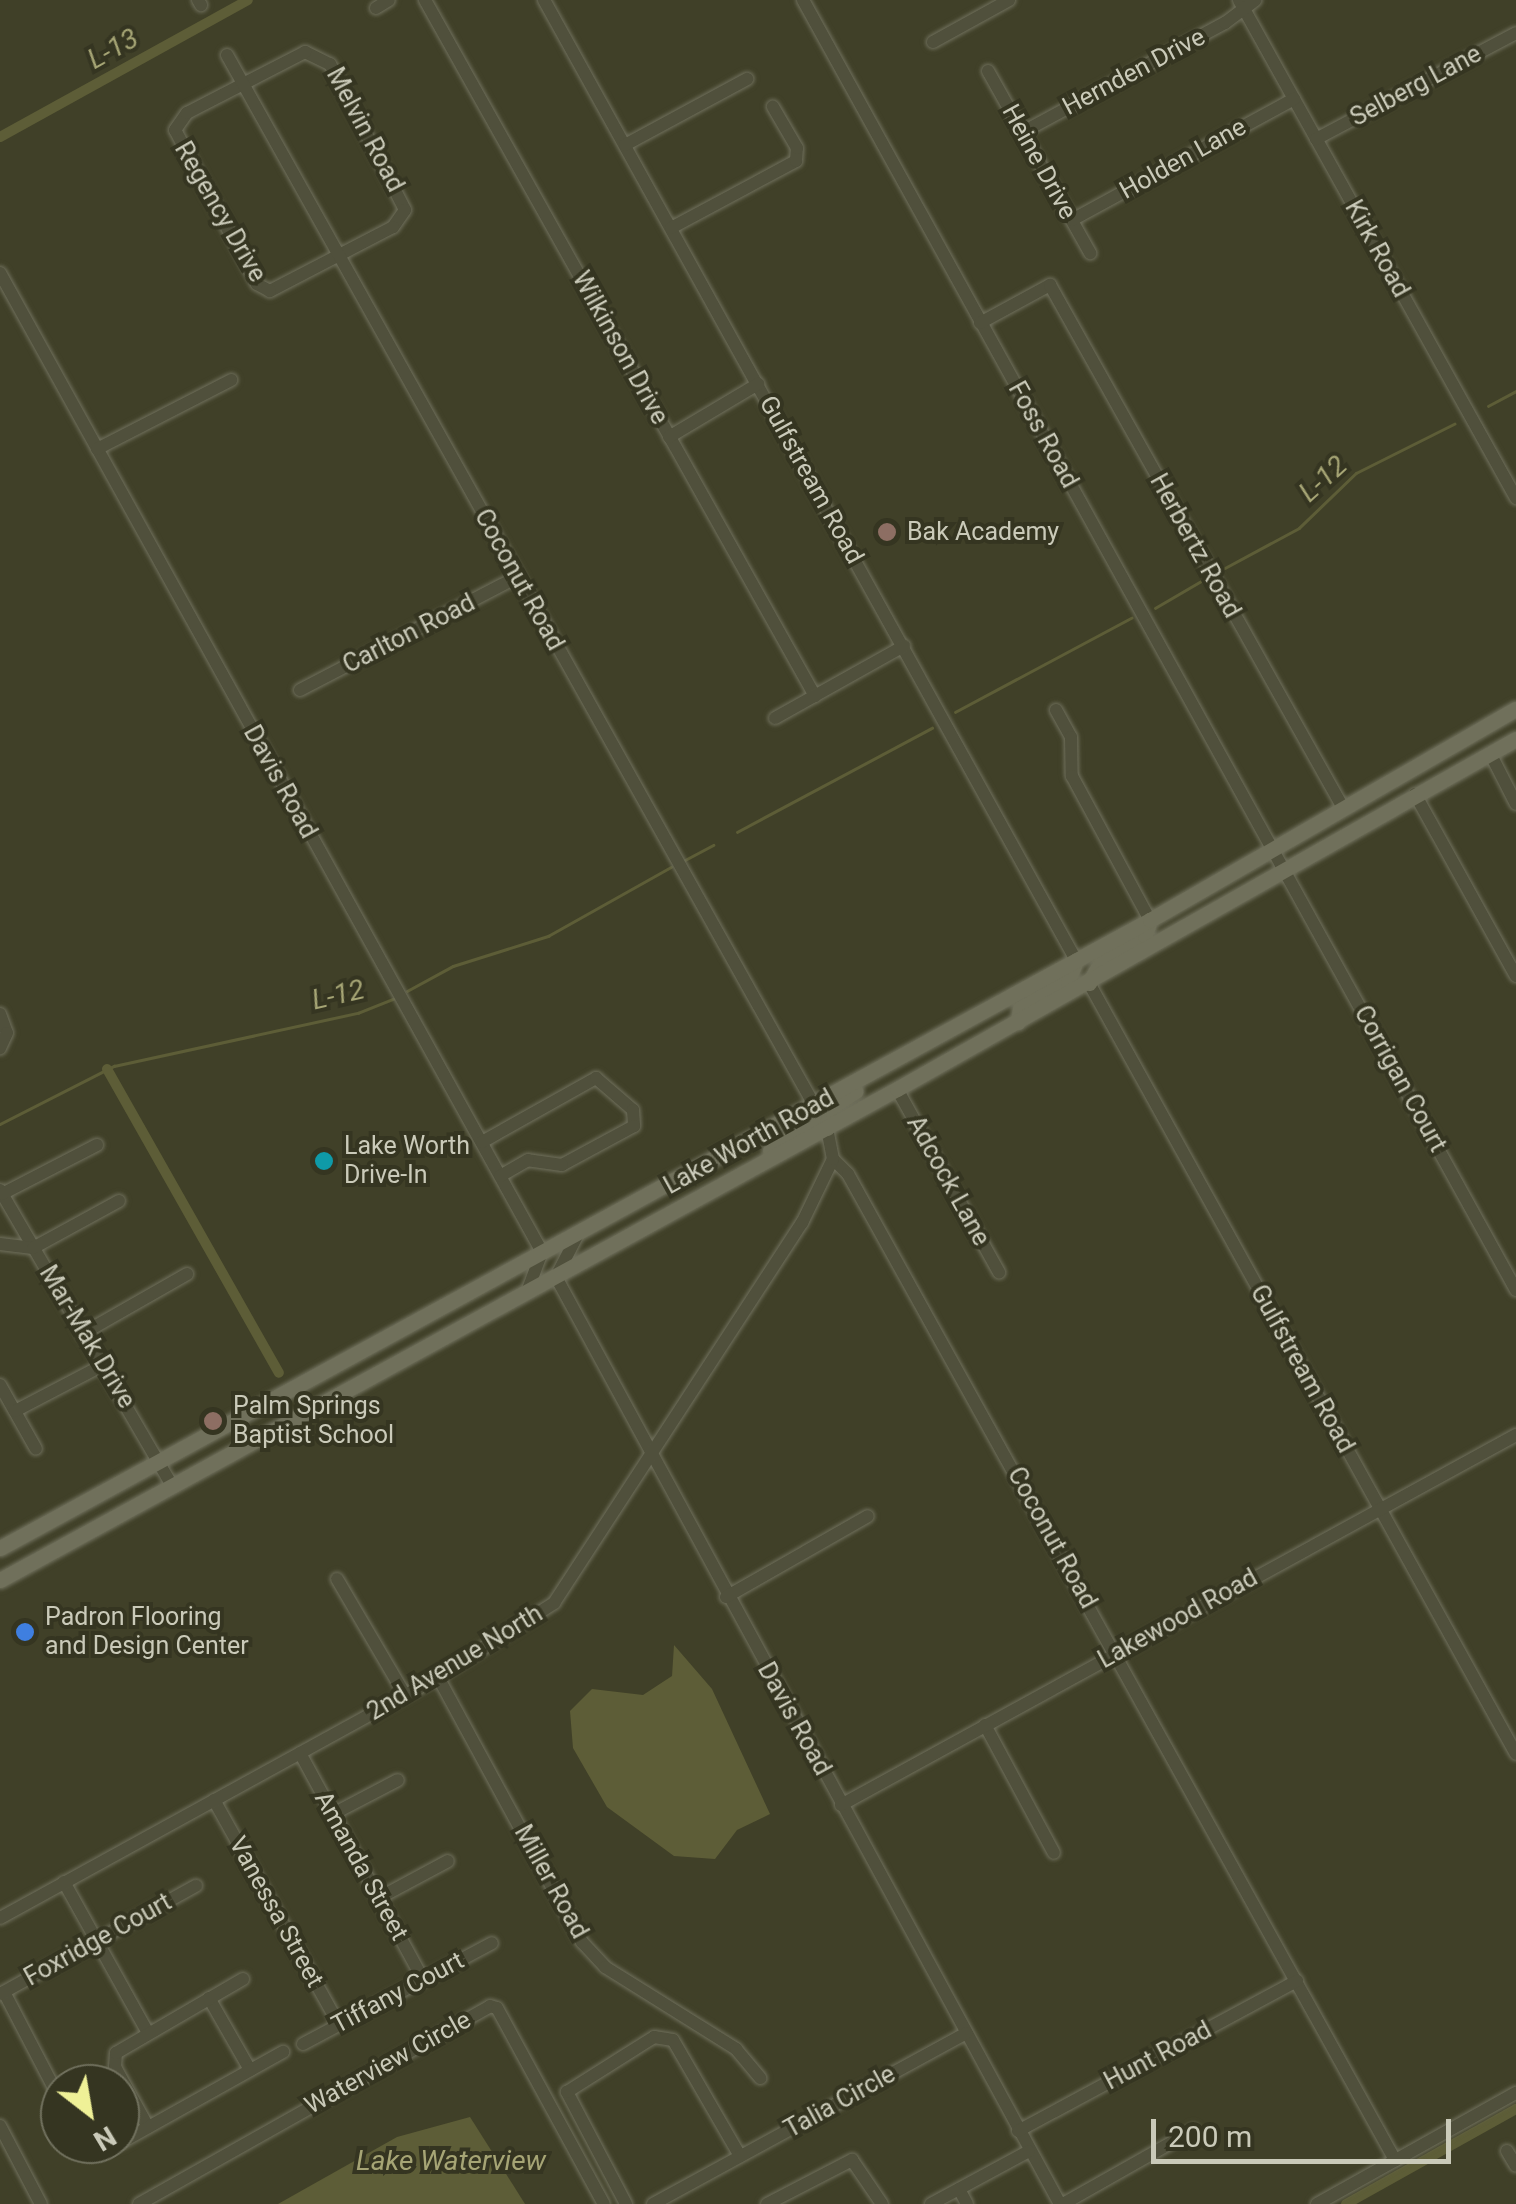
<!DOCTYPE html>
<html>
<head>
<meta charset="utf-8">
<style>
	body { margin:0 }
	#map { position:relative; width:1516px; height:2204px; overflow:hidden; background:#404028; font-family:Roboto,sans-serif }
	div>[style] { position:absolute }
	.water>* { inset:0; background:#5d5d37 }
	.stream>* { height:2.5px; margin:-1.25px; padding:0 1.25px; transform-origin:1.25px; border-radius:1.25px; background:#5d5d37 }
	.canal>* { height:10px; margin:-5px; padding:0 5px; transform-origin:5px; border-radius:5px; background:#5d5d37 }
	.roads { filter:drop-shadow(0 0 2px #70705d) drop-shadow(0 0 2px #70705d) }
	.minor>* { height:12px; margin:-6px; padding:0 6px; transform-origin:6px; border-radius:6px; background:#50503c }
	.major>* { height:15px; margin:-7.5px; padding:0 7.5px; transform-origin:7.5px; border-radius:7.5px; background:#70705b }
	.dots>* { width:28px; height:28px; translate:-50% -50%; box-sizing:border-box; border:5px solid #353521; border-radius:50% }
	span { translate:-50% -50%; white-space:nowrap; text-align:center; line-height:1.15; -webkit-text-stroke:8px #353521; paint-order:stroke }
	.street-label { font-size:25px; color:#cacab9 }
	.poi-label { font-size:25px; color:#cacab9 }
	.left { translate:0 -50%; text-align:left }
	.water-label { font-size:28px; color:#a6a575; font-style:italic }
	.north { position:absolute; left:40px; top:2064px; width:100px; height:100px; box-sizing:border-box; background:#353521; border:2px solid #71715e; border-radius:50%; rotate:149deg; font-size:28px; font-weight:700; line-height:40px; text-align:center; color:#cacab9 }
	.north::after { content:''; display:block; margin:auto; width:35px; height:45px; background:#eff197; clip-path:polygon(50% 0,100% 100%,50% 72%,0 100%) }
	.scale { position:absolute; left:1151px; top:2119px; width:300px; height:45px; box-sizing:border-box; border:5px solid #cacab9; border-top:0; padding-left:12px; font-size:30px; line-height:35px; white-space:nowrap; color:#cacab9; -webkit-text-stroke:8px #353521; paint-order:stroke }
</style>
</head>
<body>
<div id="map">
	<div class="water">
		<div style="clip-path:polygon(674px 1645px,712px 1689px,770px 1814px,737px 1830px,715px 1859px,674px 1856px,607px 1807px,573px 1748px,570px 1711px,592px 1689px,643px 1695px,672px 1676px)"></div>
		<div style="clip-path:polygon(470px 2117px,525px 2204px,278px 2204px,397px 2137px)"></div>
	</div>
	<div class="stream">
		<div style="left:1488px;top:406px;width:32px;rotate:-28deg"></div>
		<div style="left:1223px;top:569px;width:86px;rotate:-28.3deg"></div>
		<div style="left:1299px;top:528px;width:79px;rotate:-44deg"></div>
		<div style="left:1356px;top:473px;width:110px;rotate:-26.6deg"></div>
		<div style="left:1155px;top:608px;width:56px;rotate:-30.3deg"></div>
		<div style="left:955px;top:712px;width:200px;rotate:-28.1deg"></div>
		<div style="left:737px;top:832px;width:221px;rotate:-28.1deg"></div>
		<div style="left:685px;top:860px;width:32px;rotate:-28deg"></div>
		<div style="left:407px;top:991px;width:52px;rotate:-28.5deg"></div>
		<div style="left:453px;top:966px;width:100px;rotate:-17.5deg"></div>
		<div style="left:548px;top:936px;width:141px;rotate:-29.3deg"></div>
		<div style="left:0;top:1124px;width:128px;rotate:-27deg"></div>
		<div style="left:114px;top:1066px;width:250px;rotate:-12.3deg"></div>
		<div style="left:358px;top:1013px;width:40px;rotate:-22deg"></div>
	</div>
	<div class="canal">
		<div style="left:0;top:137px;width:283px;rotate:-28.9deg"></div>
		<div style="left:107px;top:1069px;width:349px;rotate:60.5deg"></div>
		<div style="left:1346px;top:2204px;width:195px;rotate:-29.2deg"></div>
	</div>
	<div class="roads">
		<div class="minor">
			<div style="left:198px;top:0;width:6px;rotate:59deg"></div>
			<div style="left:425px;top:0;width:798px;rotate:60.74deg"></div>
			<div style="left:544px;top:0;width:1098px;rotate:61.01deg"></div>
			<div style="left:803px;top:0;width:1474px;rotate:61.07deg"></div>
			<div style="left:1239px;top:0;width:570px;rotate:60.92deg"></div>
			<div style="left:376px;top:8px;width:15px;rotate:-32deg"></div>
			<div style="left:933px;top:42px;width:87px;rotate:-28.9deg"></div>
			<div style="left:305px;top:52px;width:28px;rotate:26deg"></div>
			<div style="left:330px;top:64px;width:164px;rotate:62.8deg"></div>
			<div style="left:405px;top:210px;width:21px;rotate:125deg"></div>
			<div style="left:393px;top:227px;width:139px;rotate:152.5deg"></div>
			<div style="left:270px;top:291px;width:15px;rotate:-152deg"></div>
			<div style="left:257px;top:284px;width:174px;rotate:-118deg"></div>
			<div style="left:175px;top:130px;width:21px;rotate:-55deg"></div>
			<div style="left:187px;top:113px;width:133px;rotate:-27.3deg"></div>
			<div style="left:227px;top:55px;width:1201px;rotate:60.79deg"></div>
			<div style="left:988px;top:71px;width:209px;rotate:60.7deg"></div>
			<div style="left:1023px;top:132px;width:230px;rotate:-28.4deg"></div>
			<div style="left:1225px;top:23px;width:38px;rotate:-37deg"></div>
			<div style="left:1316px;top:139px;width:226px;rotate:-27.9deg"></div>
			<div style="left:625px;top:145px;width:139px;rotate:-28.4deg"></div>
			<div style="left:1072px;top:220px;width:253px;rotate:-28.6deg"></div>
			<div style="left:671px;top:228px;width:142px;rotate:-28.2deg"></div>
			<div style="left:796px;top:161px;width:13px;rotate:-86deg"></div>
			<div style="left:797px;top:148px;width:48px;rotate:-120.3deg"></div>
			<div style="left:0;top:273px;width:1119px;rotate:61.03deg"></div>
			<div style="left:542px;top:1252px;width:43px;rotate:110.6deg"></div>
			<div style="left:980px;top:323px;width:80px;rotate:-28.5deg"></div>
			<div style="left:1050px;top:285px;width:597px;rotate:60.73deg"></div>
			<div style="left:669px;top:437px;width:104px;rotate:-30.8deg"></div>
			<div style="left:97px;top:449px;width:151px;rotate:-27.2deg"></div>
			<div style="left:300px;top:690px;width:245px;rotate:-27.5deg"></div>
			<div style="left:1056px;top:710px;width:31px;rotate:61deg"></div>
			<div style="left:1071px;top:737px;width:39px;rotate:89deg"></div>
			<div style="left:1072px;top:776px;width:164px;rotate:61.6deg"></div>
			<div style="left:775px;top:718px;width:148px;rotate:-29.2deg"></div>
			<div style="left:1490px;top:753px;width:57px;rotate:63deg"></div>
			<div style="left:1415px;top:794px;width:208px;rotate:61deg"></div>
			<div style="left:1089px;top:983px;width:881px;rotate:61.02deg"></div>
			<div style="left:0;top:1014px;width:20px;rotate:70deg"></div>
			<div style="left:7px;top:1033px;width:17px;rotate:115deg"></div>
			<div style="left:897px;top:1089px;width:210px;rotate:60.9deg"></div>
			<div style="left:482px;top:1142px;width:131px;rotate:-29.3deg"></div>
			<div style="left:596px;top:1078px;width:49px;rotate:40.9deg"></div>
			<div style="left:633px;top:1110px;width:16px;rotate:86deg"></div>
			<div style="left:634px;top:1126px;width:82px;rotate:151.6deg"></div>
			<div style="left:562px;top:1165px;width:34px;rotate:-172deg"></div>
			<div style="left:528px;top:1160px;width:32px;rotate:150deg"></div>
			<div style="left:833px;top:1159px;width:21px;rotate:45deg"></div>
			<div style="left:848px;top:1174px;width:1128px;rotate:60.98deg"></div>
			<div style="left:0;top:1190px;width:341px;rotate:59.8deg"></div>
			<div style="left:2px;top:1194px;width:107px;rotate:-27.3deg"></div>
			<div style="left:578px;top:1234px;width:48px;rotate:117.1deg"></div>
			<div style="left:556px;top:1277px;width:1055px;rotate:61.47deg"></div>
			<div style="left:0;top:1244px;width:33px;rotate:7deg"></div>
			<div style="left:33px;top:1248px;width:98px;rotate:-28.7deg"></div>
			<div style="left:82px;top:1334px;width:121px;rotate:-29.7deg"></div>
			<div style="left:0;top:1385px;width:73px;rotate:60.6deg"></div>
			<div style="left:15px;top:1411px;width:95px;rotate:-27.6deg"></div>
			<div style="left:337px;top:1579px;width:134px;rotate:59.6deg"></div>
			<div style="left:726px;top:1597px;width:163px;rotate:-29.7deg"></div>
			<div style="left:438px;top:1677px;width:302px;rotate:61.5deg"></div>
			<div style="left:582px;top:1942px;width:34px;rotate:47deg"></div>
			<div style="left:605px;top:1967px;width:155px;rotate:32deg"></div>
			<div style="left:736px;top:2049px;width:38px;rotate:50deg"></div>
			<div style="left:985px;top:1725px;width:145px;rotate:61.7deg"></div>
			<div style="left:300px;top:1753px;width:258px;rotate:61.5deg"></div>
			<div style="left:214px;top:1800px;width:257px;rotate:60.9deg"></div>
			<div style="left:841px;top:1805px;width:770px;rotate:-28.73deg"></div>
			<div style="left:333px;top:1814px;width:73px;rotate:-27.6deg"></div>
			<div style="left:64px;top:1882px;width:171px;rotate:60.9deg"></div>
			<div style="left:379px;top:1898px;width:78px;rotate:-28.2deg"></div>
			<div style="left:0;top:1918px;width:500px;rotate:-28.8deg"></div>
			<div style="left:438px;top:1677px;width:138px;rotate:-32.5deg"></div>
			<div style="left:554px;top:1603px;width:454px;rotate:-56.9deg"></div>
			<div style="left:802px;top:1223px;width:71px;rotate:-64.2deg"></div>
			<div style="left:833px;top:1159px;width:32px;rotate:-101deg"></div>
			<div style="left:4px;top:1992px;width:110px;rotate:62.5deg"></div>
			<div style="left:0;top:1994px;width:224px;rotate:-28.9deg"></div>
			<div style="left:209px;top:1998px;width:83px;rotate:60.3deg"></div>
			<div style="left:303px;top:2044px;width:214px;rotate:-28.1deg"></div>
			<div style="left:0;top:2126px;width:88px;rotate:62.3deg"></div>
			<div style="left:148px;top:2127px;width:68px;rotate:-118.8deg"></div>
			<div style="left:115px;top:2067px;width:14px;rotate:-86deg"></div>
			<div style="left:116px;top:2053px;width:147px;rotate:-30.2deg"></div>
			<div style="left:1018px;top:2131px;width:317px;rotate:-28.3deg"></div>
			<div style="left:120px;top:2143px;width:187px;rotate:-29.2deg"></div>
			<div style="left:1507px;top:2151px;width:17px;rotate:59deg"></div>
			<div style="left:959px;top:2189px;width:17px;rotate:62deg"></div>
			<div style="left:139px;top:2204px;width:403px;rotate:-29.4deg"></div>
			<div style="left:490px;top:2006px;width:7px;rotate:16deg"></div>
			<div style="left:497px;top:2008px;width:223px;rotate:61.4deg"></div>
			<div style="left:626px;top:2204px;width:127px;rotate:-117.8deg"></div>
			<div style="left:567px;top:2092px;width:103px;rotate:-32.3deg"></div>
			<div style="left:654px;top:2037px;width:19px;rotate:9deg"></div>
			<div style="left:673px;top:2040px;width:134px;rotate:60deg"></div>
			<div style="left:653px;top:2204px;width:357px;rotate:-28.6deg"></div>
			<div style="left:767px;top:2204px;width:96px;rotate:-27.4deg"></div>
			<div style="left:852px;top:2160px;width:53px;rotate:55.7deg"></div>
			<div style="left:931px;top:2204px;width:111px;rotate:-28.4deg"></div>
			<div style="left:1063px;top:2204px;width:150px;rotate:-29.5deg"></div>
			<div style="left:1317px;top:2204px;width:228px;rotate:-29.2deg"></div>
		</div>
		<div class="major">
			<div style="left:1089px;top:983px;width:25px;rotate:-61deg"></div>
			<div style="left:1101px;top:961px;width:51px;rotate:-29.6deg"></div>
			<div style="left:1145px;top:936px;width:17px;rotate:-73deg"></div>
			<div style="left:1018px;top:1022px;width:14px;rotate:-82deg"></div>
			<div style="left:1020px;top:1008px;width:55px;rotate:-28.4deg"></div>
			<div style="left:1068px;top:982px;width:23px;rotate:-70deg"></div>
			<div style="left:827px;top:1128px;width:19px;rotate:-84deg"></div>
			<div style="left:829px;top:1109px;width:32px;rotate:-34deg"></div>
			<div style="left:770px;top:1150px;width:50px;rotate:-32.7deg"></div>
			<div style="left:812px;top:1123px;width:20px;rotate:-87deg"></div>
			<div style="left:0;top:1548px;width:1310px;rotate:-28.64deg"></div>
			<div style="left:1150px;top:920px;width:422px;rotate:-30deg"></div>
			<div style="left:0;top:1580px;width:1023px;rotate:-28.7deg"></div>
			<div style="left:897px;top:1089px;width:711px;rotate:-29.49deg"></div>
		</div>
	</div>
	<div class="dots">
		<div style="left:887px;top:532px;background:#8d6e63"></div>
		<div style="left:324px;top:1161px;background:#0f9aa8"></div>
		<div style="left:213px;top:1421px;background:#8d6e63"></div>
		<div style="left:25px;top:1632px;background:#3f7fe0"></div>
	</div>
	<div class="street-label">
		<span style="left:1134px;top:72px;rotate:-28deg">Hernden Drive</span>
		<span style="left:1416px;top:86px;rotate:-28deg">Selberg Lane</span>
		<span style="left:365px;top:130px;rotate:62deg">Melvin Road</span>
		<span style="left:1183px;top:159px;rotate:-29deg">Holden Lane</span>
		<span style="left:1039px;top:162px;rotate:61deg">Heine Drive</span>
		<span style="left:220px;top:212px;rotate:60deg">Regency Drive</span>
		<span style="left:1377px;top:249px;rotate:61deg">Kirk Road</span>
		<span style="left:620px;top:348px;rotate:61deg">Wilkinson Drive</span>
		<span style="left:1043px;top:435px;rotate:61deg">Foss Road</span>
		<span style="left:811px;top:480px;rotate:61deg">Gulfstream Road</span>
		<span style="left:1195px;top:546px;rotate:61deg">Herbertz Road</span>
		<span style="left:519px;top:580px;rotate:61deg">Coconut Road</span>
		<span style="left:409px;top:634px;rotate:-27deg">Carlton Road</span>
		<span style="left:280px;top:782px;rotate:61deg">Davis Road</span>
		<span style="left:1400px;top:1079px;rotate:61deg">Corrigan Court</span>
		<span style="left:749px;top:1142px;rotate:-29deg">Lake Worth Road</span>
		<span style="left:948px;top:1181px;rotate:61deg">Adcock Lane</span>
		<span style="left:87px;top:1337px;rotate:59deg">Mar-Mak Drive</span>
		<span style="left:1302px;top:1369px;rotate:61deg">Gulfstream Road</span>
		<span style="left:1052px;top:1538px;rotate:61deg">Coconut Road</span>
		<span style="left:1178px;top:1619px;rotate:-29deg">Lakewood Road</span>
		<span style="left:455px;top:1663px;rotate:-31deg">2nd Avenue North</span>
		<span style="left:794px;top:1719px;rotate:61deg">Davis Road</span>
		<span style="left:361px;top:1866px;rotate:61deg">Amanda Street</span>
		<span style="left:551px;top:1882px;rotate:61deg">Miller Road</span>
		<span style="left:276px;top:1912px;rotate:61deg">Vanessa Street</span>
		<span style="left:98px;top:1940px;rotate:-29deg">Foxridge Court</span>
		<span style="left:398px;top:1993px;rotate:-28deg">Tiffany Court</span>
		<span style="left:1158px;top:2056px;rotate:-28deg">Hunt Road</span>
		<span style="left:388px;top:2063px;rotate:-29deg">Waterview Circle</span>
		<span style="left:840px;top:2102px;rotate:-29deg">Talia Circle</span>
	</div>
	<div class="poi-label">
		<span class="left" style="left:907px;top:532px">Bak Academy</span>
		<span class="left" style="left:344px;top:1161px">Lake Worth<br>Drive-In</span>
		<span class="left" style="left:233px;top:1421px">Palm Springs<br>Baptist School</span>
		<span class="left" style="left:45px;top:1632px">Padron Flooring<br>and Design Center</span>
	</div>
	<div class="water-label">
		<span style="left:113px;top:49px;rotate:-29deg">L-13</span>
		<span style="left:1323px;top:479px;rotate:-42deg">L-12</span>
		<span style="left:338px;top:995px;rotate:-13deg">L-12</span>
		<span style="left:451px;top:2161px">Lake Waterview</span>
	</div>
	<div class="north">N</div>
	<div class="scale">200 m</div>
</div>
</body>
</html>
